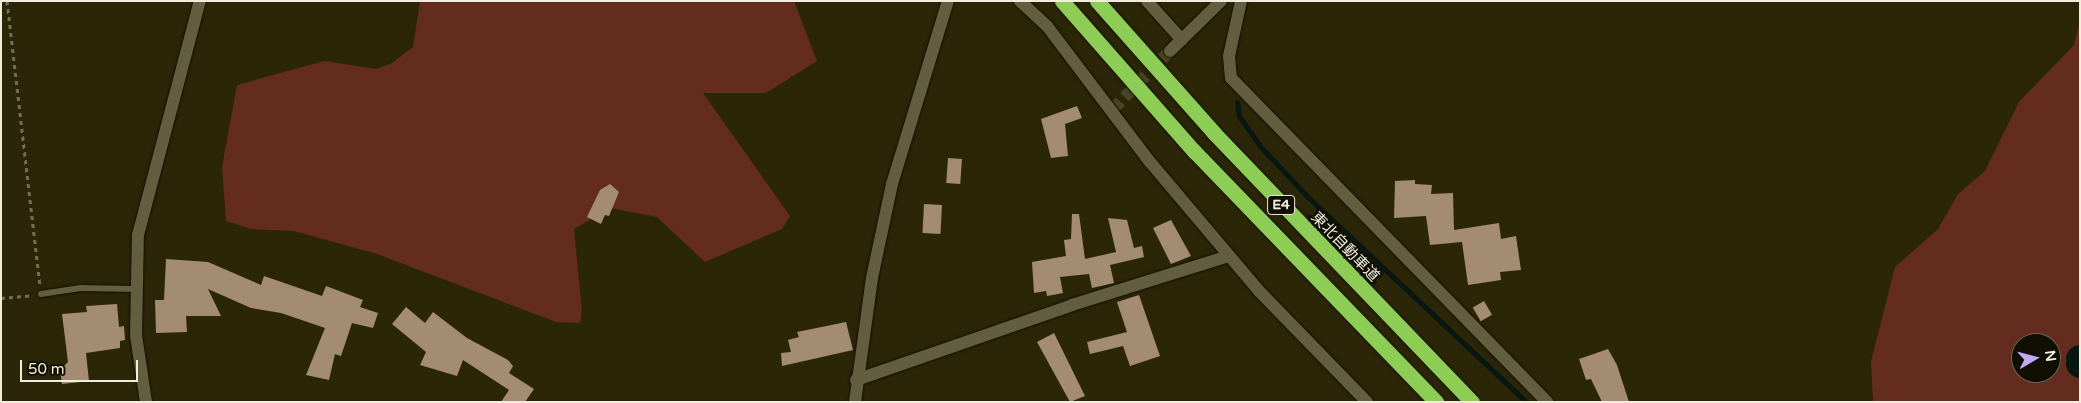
<!DOCTYPE html>
<html>
<head>
<meta charset="utf-8">
<style>
	body { margin:0 }
	#map { position:relative; width:2081px; height:403px; overflow:hidden; background:#2b2608; font-family:"Varela Round","Noto Sans JP",sans-serif }
	div>[style] { position:absolute }
	.green>* { inset:0; background:#632c1e }
	.stream>* { height:5px; margin:-2.5px; padding:0 2.5px; transform-origin:2.5px; border-radius:2.5px; background:#081711 }
	.river>* { height:29px; margin:-14.5px; padding:0 14.5px; transform-origin:14.5px; border-radius:14.5px; background:#081711 }
	.building>* { inset:0; background:#a48c73; transform-origin:0 0 }
	.minor-tunnel>* { height:12px; margin-top:-6px; transform-origin:0; background:repeating-linear-gradient(90deg,#494428 0 12px,transparent 0 18px) }
	.path>* { height:3px; margin-top:-1.5px; transform-origin:0; background:repeating-linear-gradient(90deg,#726e55 0 4px,transparent 0 8px) }
	.roads { filter:drop-shadow(0 0 1px #130f00) drop-shadow(0 0 1px #130f00) }
	.service>* { height:6px; margin:-3px; padding:0 3px; transform-origin:3px; border-radius:3px; background:#635e40 }
	.minor>* { height:12px; margin:-6px; padding:0 6px; transform-origin:6px; border-radius:6px; background:#635e40 }
	.motorway>* { height:15px; margin:-7.5px; padding:0 7.5px; transform-origin:7.5px; border-radius:7.5px; background:#8dcd55 }
	span { translate:-50% -50%; white-space:nowrap; text-align:center; line-height:1.15; -webkit-text-stroke:5px #110f04; paint-order:stroke }
	.shield-label span { padding:1px 4px; background:#110f04; border:1px solid; border-radius:4px; -webkit-text-stroke-width:0 }
	.shield-label { font-size:14px; color:#f0eddc; font-weight:700 }
	.street-label { font-size:15px; color:#f0eddc }
	.frame { position:absolute; inset:0; border:2px solid #f0eddc; pointer-events:none }
	.north { position:absolute; left:2011px; top:333px; width:50px; height:50px; box-sizing:border-box; background:#110f04; border:1px solid #6a685a; border-radius:50%; rotate:82deg; font-size:14px; font-weight:700; line-height:20px; text-align:center; color:#f0eddc }
	.north::after { content:''; display:block; margin:auto; width:18px; height:22px; background:#c1a8f3; clip-path:polygon(50% 0,100% 100%,50% 72%,0 100%) }
	.scale { position:absolute; left:20px; top:360px; width:118px; height:22px; box-sizing:border-box; border:2px solid #f0eddc; border-top:0; padding-left:6px; font-size:15px; line-height:18px; white-space:nowrap; color:#f0eddc; -webkit-text-stroke:4px #110f04; paint-order:stroke }
</style>
</head>
<body>
<div id="map">
	<div class="green">
		<div style="clip-path:polygon(420px 1px,794px 1px,817px 61px,766px 93px,703px 93px,790px 216px,782px 229px,705px 262px,657px 217px,610px 208px,574px 229px,582px 311px,580px 323px,556px 322px,377px 254px,294px 231px,251px 229px,226px 221px,222px 167px,237px 85px,324px 61px,377px 69px,392px 63px,413px 47px)"></div>
		<div style="clip-path:polygon(evenodd,2080px 21px,2080px 402px,1873px 402px,1871px 361px,1895px 267px,1938px 229px,1958px 194px,1985px 171px,2019px 102px,2074px 45px,2080px 21px,2021px 343px,2051px 343px,2051px 373px,2021px 373px,2021px 343px)"></div>
	</div>
	<div class="stream">
		<div style="left:1237px;top:102px;width:14px;rotate:82deg"></div>
		<div style="left:1239px;top:116px;width:35px;rotate:55deg"></div>
		<div style="left:1259px;top:145px;width:71px;rotate:46.7deg"></div>
		<div style="left:1308px;top:197px;width:299px;rotate:43.2deg"></div>
	</div>
	<div class="river">
		<div style="left:2080px;top:359px;width:4px;rotate:90deg"></div>
	</div>
	<div class="building">
		<div style="clip-path:polygon(1077px 106px,1082px 118px,1065px 124px,1068px 156px,1051px 158px,1041px 119px)"></div>
		<div style="left:948px;top:158px;width:14px;height:25px;rotate:4deg"></div>
		<div style="clip-path:polygon(1415px 180px,1415px 184px,1432px 185px,1431px 194px,1453px 193px,1454px 230px,1499px 223px,1501px 239px,1516px 236px,1521px 270px,1500px 272px,1501px 280px,1468px 285px,1462px 242px,1430px 245px,1426px 216px,1394px 218px,1395px 181px)"></div>
		<div style="clip-path:polygon(610px 184px,619px 192px,609px 216px,605px 215px,601px 224px,587px 217px,600px 190px)"></div>
		<div style="left:924px;top:204px;width:18px;height:29px;rotate:3deg"></div>
		<div style="clip-path:polygon(1072px 214px,1079px 214px,1085px 259px,1116px 252px,1108px 218px,1127px 220px,1134px 248px,1142px 246px,1144px 257px,1110px 265px,1114px 283px,1092px 288px,1089px 274px,1060px 277px,1063px 293px,1047px 296px,1046px 291px,1034px 293px,1032px 262px,1066px 256px,1064px 240px,1071px 239px)"></div>
		<div style="clip-path:polygon(1171px 220px,1191px 256px,1171px 264px,1153px 228px)"></div>
		<div style="clip-path:polygon(166px 259px,208px 262px,261px 285px,264px 276px,322px 296px,326px 286px,363px 300px,360px 307px,378px 313px,373px 328px,352px 323px,341px 356px,335px 354px,329px 380px,306px 375px,325px 328px,281px 313px,251px 308px,208px 289px,221px 316px,186px 316px,187px 332px,156px 333px,155px 300px,164px 300px)"></div>
		<div style="clip-path:polygon(1139px 295px,1160px 356px,1130px 366px,1123px 346px,1090px 354px,1087px 342px,1127px 332px,1117px 302px)"></div>
		<div style="left:1484px;top:301px;width:16px;height:13px;rotate:60deg"></div>
		<div style="clip-path:polygon(117px 304px,119px 327px,124px 326px,125px 340px,120px 341px,120px 348px,86px 353px,89px 381px,62px 384px,60px 370px,68px 362px,62px 314px,87px 312px,86px 306px)"></div>
		<div style="clip-path:polygon(406px 307px,425px 323px,433px 312px,467px 338px,508px 360px,513px 366px,509px 373px,534px 389px,525px 402px,501px 402px,509px 390px,463px 360px,457px 376px,420px 365px,426px 352px,392px 324px)"></div>
		<div style="clip-path:polygon(846px 322px,853px 350px,782px 366px,781px 353px,791px 352px,788px 340px,799px 337px,797px 332px)"></div>
		<div style="clip-path:polygon(1054px 333px,1085px 396px,1070px 402px,1037px 342px)"></div>
		<div style="clip-path:polygon(1608px 349px,1617px 365px,1629px 402px,1602px 402px,1591px 379px,1586px 380px,1579px 359px)"></div>
	</div>
	<div class="minor-tunnel">
		<div style="left:1112px;top:110px;width:83px;rotate:-45.5deg"></div>
	</div>
	<div class="path">
		<div style="left:7px;top:1px;width:286px;rotate:83.4deg"></div>
		<div style="left:1px;top:298px;width:32px;rotate:-5deg"></div>
	</div>
	<div class="roads">
		<div class="service">
			<div style="left:41px;top:294px;width:40px;rotate:-8.5deg"></div>
			<div style="left:81px;top:288px;width:53px;rotate:1.1deg"></div>
		</div>
		<div class="minor">
			<div style="left:1020px;top:1px;width:37px;rotate:43deg"></div>
			<div style="left:1047px;top:26px;width:171px;rotate:52.9deg"></div>
			<div style="left:1150px;top:162px;width:169px;rotate:49.8deg"></div>
			<div style="left:1259px;top:291px;width:155px;rotate:45.8deg"></div>
			<div style="left:1147px;top:1px;width:52px;rotate:48.1deg"></div>
			<div style="left:1241px;top:1px;width:56px;rotate:102.3deg"></div>
			<div style="left:1229px;top:56px;width:22px;rotate:85deg"></div>
			<div style="left:1231px;top:78px;width:453px;rotate:45.7deg"></div>
			<div style="left:1170px;top:51px;width:71px;rotate:-44.4deg"></div>
			<div style="left:856px;top:380px;width:229px;rotate:-19.1deg"></div>
			<div style="left:1072px;top:305px;width:164px;rotate:-17.4deg"></div>
			<div style="left:146px;top:402px;width:68px;rotate:-98.5deg"></div>
			<div style="left:136px;top:335px;width:100px;rotate:-88.9deg"></div>
			<div style="left:138px;top:235px;width:242px;rotate:-75.2deg"></div>
			<div style="left:855px;top:402px;width:125px;rotate:-82.2deg"></div>
			<div style="left:872px;top:278px;width:96px;rotate:-78deg"></div>
			<div style="left:892px;top:184px;width:191px;rotate:-73deg"></div>
		</div>
		<div class="motorway">
			<div style="left:1062px;top:1px;width:200px;rotate:48.7deg"></div>
			<div style="left:1194px;top:151px;width:349px;rotate:46deg"></div>
			<div style="left:1097px;top:1px;width:176px;rotate:48.4deg"></div>
			<div style="left:1214px;top:133px;width:373px;rotate:46.2deg"></div>
		</div>
	</div>
	<div class="shield-label">
		<span style="left:1281px;top:205px">E4</span>
	</div>
	<div class="street-label">
		<span style="left:1345px;top:247px;rotate:46deg">東北自動車道</span>
	</div>
	<div class="frame"></div>
	<div class="north">N</div>
	<div class="scale">50 m</div>
</div>
</body>
</html>
